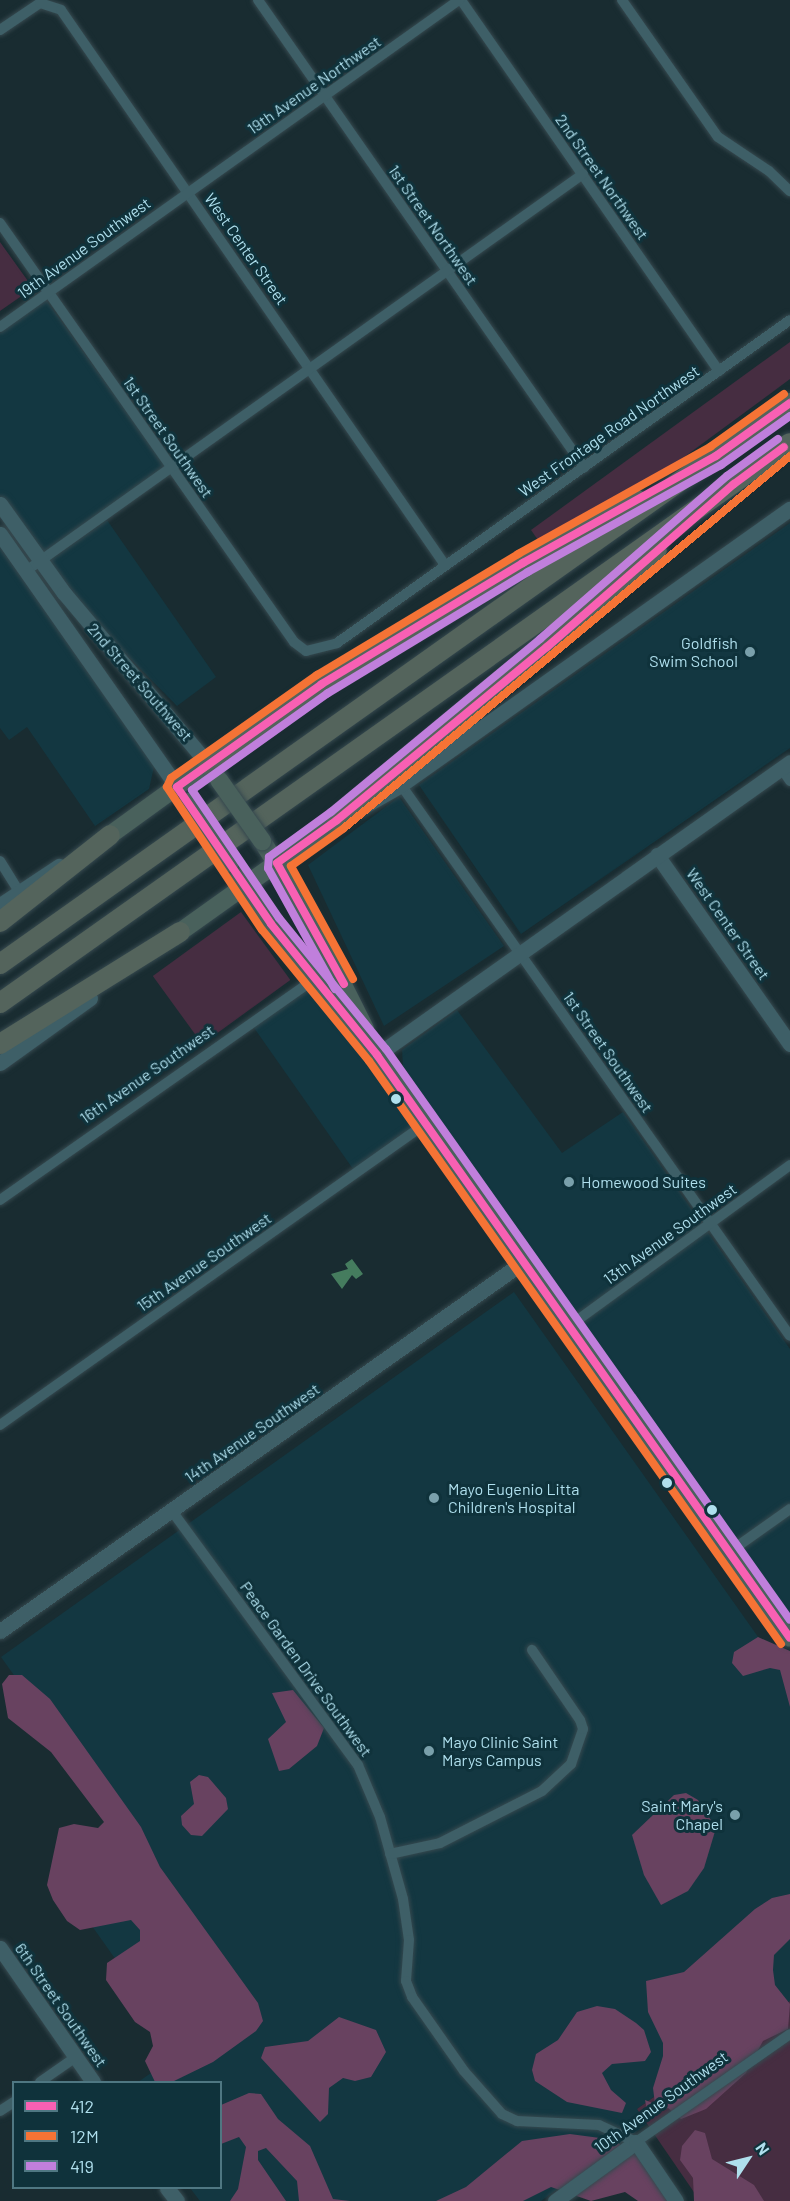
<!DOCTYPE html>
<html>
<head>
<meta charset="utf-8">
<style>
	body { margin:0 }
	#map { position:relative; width:790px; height:2201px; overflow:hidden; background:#192c31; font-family:Barlow,sans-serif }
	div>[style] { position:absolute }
	.built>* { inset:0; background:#133741; transform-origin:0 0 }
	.green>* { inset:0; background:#462d41; transform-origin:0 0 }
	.forest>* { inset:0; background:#684260 }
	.water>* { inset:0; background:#457c5e }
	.roads { filter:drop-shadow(0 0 2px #36494f) drop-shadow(0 0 2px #36494f) }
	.street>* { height:10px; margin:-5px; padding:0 5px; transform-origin:5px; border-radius:5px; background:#3e5f67 }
	.secondary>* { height:15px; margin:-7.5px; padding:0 7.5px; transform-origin:7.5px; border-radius:7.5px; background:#3e5f67 }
	.primary>* { height:18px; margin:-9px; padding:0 9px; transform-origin:9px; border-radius:9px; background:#49615c }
	.highway>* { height:20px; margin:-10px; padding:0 10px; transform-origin:10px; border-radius:10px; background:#54645c }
	.bridges { filter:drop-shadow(0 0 2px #36494f) drop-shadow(0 0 2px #36494f) }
	.primary-bridge>* { height:18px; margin:-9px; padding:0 9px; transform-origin:9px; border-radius:9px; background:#49615c }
	.bus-1>* { height:8px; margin:-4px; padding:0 4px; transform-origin:4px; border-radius:4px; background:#f860b3 }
	.bus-2>* { height:8px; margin:-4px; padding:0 4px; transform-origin:4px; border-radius:4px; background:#f57335 }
	.bus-3>* { height:8px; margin:-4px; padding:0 4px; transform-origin:4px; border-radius:4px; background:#c07fdc }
	.dots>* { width:16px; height:16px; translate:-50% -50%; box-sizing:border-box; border:3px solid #0f323b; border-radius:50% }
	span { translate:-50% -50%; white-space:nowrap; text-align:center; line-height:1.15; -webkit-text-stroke:6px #0f323b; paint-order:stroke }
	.street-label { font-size:16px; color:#afdfed }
	.poi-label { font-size:16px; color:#afdfed }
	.right { translate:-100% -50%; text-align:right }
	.left { translate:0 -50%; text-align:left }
	.legend { position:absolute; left:12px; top:2081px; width:210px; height:108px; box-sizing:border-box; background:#0f323b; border:2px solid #4f7782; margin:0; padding:8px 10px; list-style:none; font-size:18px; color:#afdfed }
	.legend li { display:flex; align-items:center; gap:12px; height:30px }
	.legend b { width:30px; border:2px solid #4f7782 }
	.north { position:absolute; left:718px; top:2129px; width:60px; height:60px; -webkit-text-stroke:4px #0f323b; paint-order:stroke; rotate:55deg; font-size:16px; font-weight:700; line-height:24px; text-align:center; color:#afdfed }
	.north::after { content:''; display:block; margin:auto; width:21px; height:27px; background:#afdfed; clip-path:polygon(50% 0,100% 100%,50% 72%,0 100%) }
</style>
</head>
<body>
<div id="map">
	<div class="built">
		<div style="clip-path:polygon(46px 300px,166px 467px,43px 555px,0 496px,0 333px)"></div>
		<div style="clip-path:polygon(107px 520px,216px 677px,177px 706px,107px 635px,49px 561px)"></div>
		<div style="clip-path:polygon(790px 523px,790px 748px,521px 934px,419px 785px)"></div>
		<div style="clip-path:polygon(0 547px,154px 767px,149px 789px,95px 826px,27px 727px,9px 740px,0 728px)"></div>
		<div style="clip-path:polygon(399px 797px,504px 946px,384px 1026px,308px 865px)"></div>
		<div style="left:315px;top:984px;width:174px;height:75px;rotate:55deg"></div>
		<div style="clip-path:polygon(457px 1010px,562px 1153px,623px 1112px,790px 1349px,790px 1621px,403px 1066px,402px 1050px)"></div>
		<div style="clip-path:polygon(514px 1292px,790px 1682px,790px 2001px,637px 2109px,647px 2124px,541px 2201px,200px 2201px,190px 2188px,220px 2188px,220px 2082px,138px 2082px,181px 2052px,51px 1868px,117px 1820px,1px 1657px)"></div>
	</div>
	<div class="green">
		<div style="clip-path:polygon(0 242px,33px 288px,0 311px)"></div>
		<div style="clip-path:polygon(790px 342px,790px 379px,653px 480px,540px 543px,531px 530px)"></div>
		<div style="left:241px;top:912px;width:84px;height:109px;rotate:54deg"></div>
		<div style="clip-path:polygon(790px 2001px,790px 2201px,700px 2201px,637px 2109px)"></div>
	</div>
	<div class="forest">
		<div style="clip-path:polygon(758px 1637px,790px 1651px,790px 1707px,780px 1670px,770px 1668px,743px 1676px,732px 1663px,734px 1652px)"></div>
		<div style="clip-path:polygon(9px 1675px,22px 1675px,50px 1699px,141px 1827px,160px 1867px,258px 2003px,263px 2021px,256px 2031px,213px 2062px,172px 2082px,155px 2082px,145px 2061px,153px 2046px,150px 2032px,135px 2022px,106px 1980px,107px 1963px,140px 1941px,140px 1930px,131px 1920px,80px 1930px,67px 1921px,53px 1900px,47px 1885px,59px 1828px,74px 1824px,98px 1828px,104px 1822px,51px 1752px,8px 1718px,2px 1684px)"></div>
		<div style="clip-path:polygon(293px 1690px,324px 1728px,317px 1746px,289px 1769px,279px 1771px,268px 1739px,286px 1722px,272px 1693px)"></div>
		<div style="clip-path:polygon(199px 1775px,208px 1777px,226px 1798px,228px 1809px,202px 1836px,191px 1835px,182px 1825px,181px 1816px,194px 1804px,190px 1782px)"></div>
		<div style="clip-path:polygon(686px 1793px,698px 1800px,716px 1828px,704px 1868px,688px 1891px,661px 1905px,644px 1875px,632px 1835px,674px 1795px)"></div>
		<div style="clip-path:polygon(790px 1894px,790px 1939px,774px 1955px,773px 1970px,775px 1985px,790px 2004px,788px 2029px,763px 2041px,746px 2073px,706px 2109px,681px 2119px,668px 2108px,655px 2114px,647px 2110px,645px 2100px,655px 2104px,653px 2088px,663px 2056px,663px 2043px,648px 2012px,646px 1981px,684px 1972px,755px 1909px,772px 1898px)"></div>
		<div style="clip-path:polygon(597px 2006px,615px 2009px,636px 2023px,644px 2030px,651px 2052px,645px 2061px,612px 2064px,602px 2073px,611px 2090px,626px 2103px,622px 2113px,567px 2102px,535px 2081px,532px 2070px,536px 2054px,558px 2040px,577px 2012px)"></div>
		<div style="clip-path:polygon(339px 2017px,376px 2030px,386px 2052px,371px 2077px,355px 2081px,343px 2078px,329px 2088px,328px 2114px,320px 2122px,261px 2058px,265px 2047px,308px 2041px)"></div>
		<div style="clip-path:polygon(249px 2093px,261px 2094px,278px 2119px,310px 2146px,333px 2199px,350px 2201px,299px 2201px,297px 2181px,266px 2148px,258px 2151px,258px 2160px,286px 2201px,230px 2201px,238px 2189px,246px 2147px,239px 2137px,221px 2144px,221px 2105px)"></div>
		<div style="clip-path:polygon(695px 2130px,705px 2133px,712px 2159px,754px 2185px,764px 2201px,694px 2201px,693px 2178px,680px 2160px,682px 2146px)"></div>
		<div style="clip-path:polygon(570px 2134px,615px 2140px,630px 2153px,654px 2158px,684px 2201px,638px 2201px,625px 2192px,591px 2201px,551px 2187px,523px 2201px,436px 2201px,466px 2187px,522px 2141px)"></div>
	</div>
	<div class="water">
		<div style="clip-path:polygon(352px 1259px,363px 1274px,356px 1279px,352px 1275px,342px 1289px,331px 1274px,348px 1269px,345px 1264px)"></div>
	</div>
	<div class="roads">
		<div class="street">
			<div style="left:258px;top:0;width:570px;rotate:55.08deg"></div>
			<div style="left:461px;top:0;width:452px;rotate:55.2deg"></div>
			<div style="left:622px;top:0;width:167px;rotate:55deg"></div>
			<div style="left:718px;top:137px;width:61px;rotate:33.7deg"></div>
			<div style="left:769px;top:171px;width:29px;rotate:44deg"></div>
			<div style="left:0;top:30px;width:48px;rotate:-34deg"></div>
			<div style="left:40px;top:3px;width:22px;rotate:18deg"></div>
			<div style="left:61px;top:10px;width:675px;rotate:55.32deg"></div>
			<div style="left:0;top:223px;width:512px;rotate:54.94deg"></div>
			<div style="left:294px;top:642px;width:15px;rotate:37deg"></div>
			<div style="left:306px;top:651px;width:32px;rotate:-14deg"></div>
			<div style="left:337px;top:643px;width:556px;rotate:-35.49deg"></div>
			<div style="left:0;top:327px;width:564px;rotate:-35.47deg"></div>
			<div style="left:26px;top:571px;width:684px;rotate:-35.48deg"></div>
			<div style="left:781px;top:768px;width:16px;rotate:55deg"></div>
			<div style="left:401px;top:785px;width:674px;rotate:54.78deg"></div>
			<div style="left:0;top:861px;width:36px;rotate:58deg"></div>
			<div style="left:0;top:1200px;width:386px;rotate:-35.1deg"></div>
			<div style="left:568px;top:1327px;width:275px;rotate:-36.1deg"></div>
			<div style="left:0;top:1425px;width:521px;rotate:-35.31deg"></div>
			<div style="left:172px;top:1511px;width:315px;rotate:53.8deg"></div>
			<div style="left:358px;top:1765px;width:56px;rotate:67.1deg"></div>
			<div style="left:380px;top:1817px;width:85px;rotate:74.3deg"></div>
			<div style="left:403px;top:1899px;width:41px;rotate:81.7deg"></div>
			<div style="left:409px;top:1940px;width:41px;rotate:94.2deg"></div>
			<div style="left:406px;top:1981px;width:17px;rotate:69deg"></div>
			<div style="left:412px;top:1997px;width:90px;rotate:54.9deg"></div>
			<div style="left:464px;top:2071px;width:57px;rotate:48.5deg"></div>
			<div style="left:502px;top:2114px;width:17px;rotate:25deg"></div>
			<div style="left:517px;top:2121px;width:82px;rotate:2.8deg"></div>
			<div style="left:599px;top:2125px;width:41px;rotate:24.7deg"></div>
			<div style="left:636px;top:2142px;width:188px;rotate:-35deg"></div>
			<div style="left:728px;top:1553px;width:76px;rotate:-35.4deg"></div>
			<div style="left:390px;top:1854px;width:51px;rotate:-12.4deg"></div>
			<div style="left:440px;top:1843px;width:114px;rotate:-27deg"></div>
			<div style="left:542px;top:1791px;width:40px;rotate:-43deg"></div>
			<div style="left:571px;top:1764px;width:37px;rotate:-71deg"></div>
			<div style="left:583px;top:1729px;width:9px;rotate:-108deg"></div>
			<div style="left:580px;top:1720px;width:85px;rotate:-124.4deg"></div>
			<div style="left:40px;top:2082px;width:44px;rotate:-34.8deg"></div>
			<div style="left:0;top:2111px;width:17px;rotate:-33deg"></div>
		</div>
		<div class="secondary">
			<div style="left:0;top:504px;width:110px;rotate:54.3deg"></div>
			<div style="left:64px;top:593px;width:224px;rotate:49.9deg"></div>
			<div style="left:0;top:534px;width:309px;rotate:55deg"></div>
			<div style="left:359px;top:809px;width:48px;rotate:-29.7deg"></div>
			<div style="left:401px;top:785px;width:477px;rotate:-35.4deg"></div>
			<div style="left:657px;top:855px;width:231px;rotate:54.9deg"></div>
			<div style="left:0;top:905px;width:71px;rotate:-33.5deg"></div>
			<div style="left:377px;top:1055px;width:506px;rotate:-35.35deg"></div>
			<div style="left:0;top:1063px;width:111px;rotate:-35.8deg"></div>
			<div style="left:0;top:1631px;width:640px;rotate:-35.2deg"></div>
			<div style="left:0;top:1948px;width:163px;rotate:55.2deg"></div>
			<div style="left:167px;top:2188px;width:16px;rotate:52deg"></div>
			<div style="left:555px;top:2201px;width:100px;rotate:-36.1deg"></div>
			<div style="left:636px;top:2142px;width:71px;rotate:55.9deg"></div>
		</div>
		<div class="primary">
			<div style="left:110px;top:835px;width:121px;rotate:-35.9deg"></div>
			<div style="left:208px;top:764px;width:16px;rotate:55deg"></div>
			<div style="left:262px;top:841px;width:80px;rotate:57.7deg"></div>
			<div style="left:305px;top:909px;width:134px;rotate:63.4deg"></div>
			<div style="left:230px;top:863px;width:98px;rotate:55deg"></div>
			<div style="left:286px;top:943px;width:144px;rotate:50.9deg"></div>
			<div style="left:377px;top:1055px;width:714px;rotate:54.69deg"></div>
			<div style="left:180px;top:932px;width:193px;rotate:-35.5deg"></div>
		</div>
		<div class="highway">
			<div style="left:208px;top:764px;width:139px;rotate:-35.1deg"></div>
			<div style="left:322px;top:684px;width:365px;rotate:-30.3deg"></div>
			<div style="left:337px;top:820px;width:418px;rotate:-40.1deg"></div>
			<div style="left:0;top:922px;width:140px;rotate:-38.3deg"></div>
			<div style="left:0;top:964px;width:969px;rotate:-35.38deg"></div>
			<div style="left:0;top:1003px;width:968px;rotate:-35.33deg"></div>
			<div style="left:0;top:1044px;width:212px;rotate:-31.9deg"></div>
		</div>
	</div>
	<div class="bridges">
		<div class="primary-bridge">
			<div style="left:219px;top:780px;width:75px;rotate:54.8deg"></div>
			<div style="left:188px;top:802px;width:74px;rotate:55.5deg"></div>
		</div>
	</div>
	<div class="bus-1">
		<div style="left:790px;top:403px;width:91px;rotate:144.4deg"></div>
		<div style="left:716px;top:456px;width:221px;rotate:151deg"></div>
		<div style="left:523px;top:563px;width:235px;rotate:149deg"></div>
		<div style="left:322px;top:684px;width:178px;rotate:144.6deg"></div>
		<div style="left:177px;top:787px;width:166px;rotate:55.5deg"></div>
		<div style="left:271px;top:924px;width:169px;rotate:51deg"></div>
		<div style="left:377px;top:1055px;width:714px;rotate:54.69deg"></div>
		<div style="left:344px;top:984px;width:138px;rotate:-119deg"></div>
		<div style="left:277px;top:863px;width:74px;rotate:-35.6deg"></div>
		<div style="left:337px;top:820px;width:272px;rotate:-39.5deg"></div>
		<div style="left:547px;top:647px;width:248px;rotate:-41.1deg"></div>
		<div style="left:734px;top:484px;width:62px;rotate:-36.5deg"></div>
	</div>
	<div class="bus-2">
		<div style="left:353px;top:979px;width:129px;rotate:-118.8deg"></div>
		<div style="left:291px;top:866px;width:65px;rotate:-35.6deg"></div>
		<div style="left:344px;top:828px;width:581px;rotate:-39.83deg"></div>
		<div style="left:781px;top:1644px;width:714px;rotate:-125.25deg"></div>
		<div style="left:369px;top:1061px;width:169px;rotate:-129.2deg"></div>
		<div style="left:262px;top:930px;width:172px;rotate:-123.6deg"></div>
		<div style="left:167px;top:787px;width:10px;rotate:-66deg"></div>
		<div style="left:171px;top:778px;width:179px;rotate:-35.2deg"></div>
		<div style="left:317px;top:675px;width:235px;rotate:-31deg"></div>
		<div style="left:518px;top:554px;width:220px;rotate:-29.1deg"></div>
		<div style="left:710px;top:447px;width:91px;rotate:-35.6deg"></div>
	</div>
	<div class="bus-3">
		<div style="left:790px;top:416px;width:85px;rotate:144.6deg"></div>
		<div style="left:721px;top:465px;width:221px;rotate:151deg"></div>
		<div style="left:528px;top:572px;width:234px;rotate:148.8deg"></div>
		<div style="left:328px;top:693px;width:167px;rotate:144.5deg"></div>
		<div style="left:192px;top:790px;width:155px;rotate:55.8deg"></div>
		<div style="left:279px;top:918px;width:169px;rotate:50.8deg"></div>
		<div style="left:386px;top:1049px;width:699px;rotate:54.72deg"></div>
		<div style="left:335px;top:989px;width:138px;rotate:-119deg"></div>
		<div style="left:268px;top:868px;width:11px;rotate:-85deg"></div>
		<div style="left:269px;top:857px;width:77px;rotate:-36deg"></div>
		<div style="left:331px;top:812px;width:271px;rotate:-39.6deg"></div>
		<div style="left:540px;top:639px;width:248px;rotate:-41.1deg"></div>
		<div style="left:727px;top:476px;width:63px;rotate:-36deg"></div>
	</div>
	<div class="dots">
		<div style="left:750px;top:652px;background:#7aa0ab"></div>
		<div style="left:396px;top:1099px;background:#afdfed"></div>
		<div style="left:569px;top:1182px;background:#7aa0ab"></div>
		<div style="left:667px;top:1483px;background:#afdfed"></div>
		<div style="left:434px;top:1498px;background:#7aa0ab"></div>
		<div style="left:712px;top:1510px;background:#afdfed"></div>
		<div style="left:429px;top:1751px;background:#7aa0ab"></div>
		<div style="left:735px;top:1815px;background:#7aa0ab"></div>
	</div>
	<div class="street-label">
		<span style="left:314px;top:85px;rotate:-35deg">19th Avenue Northwest</span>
		<span style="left:602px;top:177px;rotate:55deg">2nd Street Northwest</span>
		<span style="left:433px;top:225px;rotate:55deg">1st Street Northwest</span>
		<span style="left:84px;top:248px;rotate:-36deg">19th Avenue Southwest</span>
		<span style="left:246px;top:249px;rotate:55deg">West Center Street</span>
		<span style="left:609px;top:431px;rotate:-35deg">West Frontage Road Northwest</span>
		<span style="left:168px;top:437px;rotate:55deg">1st Street Southwest</span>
		<span style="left:140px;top:682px;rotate:49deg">2nd Street Southwest</span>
		<span style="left:728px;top:924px;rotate:55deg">West Center Street</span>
		<span style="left:608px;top:1052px;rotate:55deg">1st Street Southwest</span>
		<span style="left:147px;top:1074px;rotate:-35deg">16th Avenue Southwest</span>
		<span style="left:670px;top:1234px;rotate:-36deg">13th Avenue Southwest</span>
		<span style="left:204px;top:1262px;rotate:-35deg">15th Avenue Southwest</span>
		<span style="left:252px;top:1433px;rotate:-35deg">14th Avenue Southwest</span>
		<span style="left:306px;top:1669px;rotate:54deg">Peace Garden Drive Southwest</span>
		<span style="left:61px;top:2005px;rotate:55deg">6th Street Southwest</span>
		<span style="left:661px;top:2102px;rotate:-36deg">10th Avenue Southwest</span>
	</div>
	<div class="poi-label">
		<span class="right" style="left:738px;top:652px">Goldfish<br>Swim School</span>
		<span class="left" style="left:581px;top:1182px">Homewood Suites</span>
		<span class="left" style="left:448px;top:1498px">Mayo Eugenio Litta<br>Children's Hospital</span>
		<span class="left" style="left:442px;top:1751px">Mayo Clinic Saint<br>Marys Campus</span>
		<span class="right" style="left:723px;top:1815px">Saint Mary's<br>Chapel</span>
	</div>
	<ul class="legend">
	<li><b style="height:8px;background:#f860b3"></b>412</li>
	<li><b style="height:8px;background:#f57335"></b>12M</li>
	<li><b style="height:8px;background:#c07fdc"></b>419</li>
	</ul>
	<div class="north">N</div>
</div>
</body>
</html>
